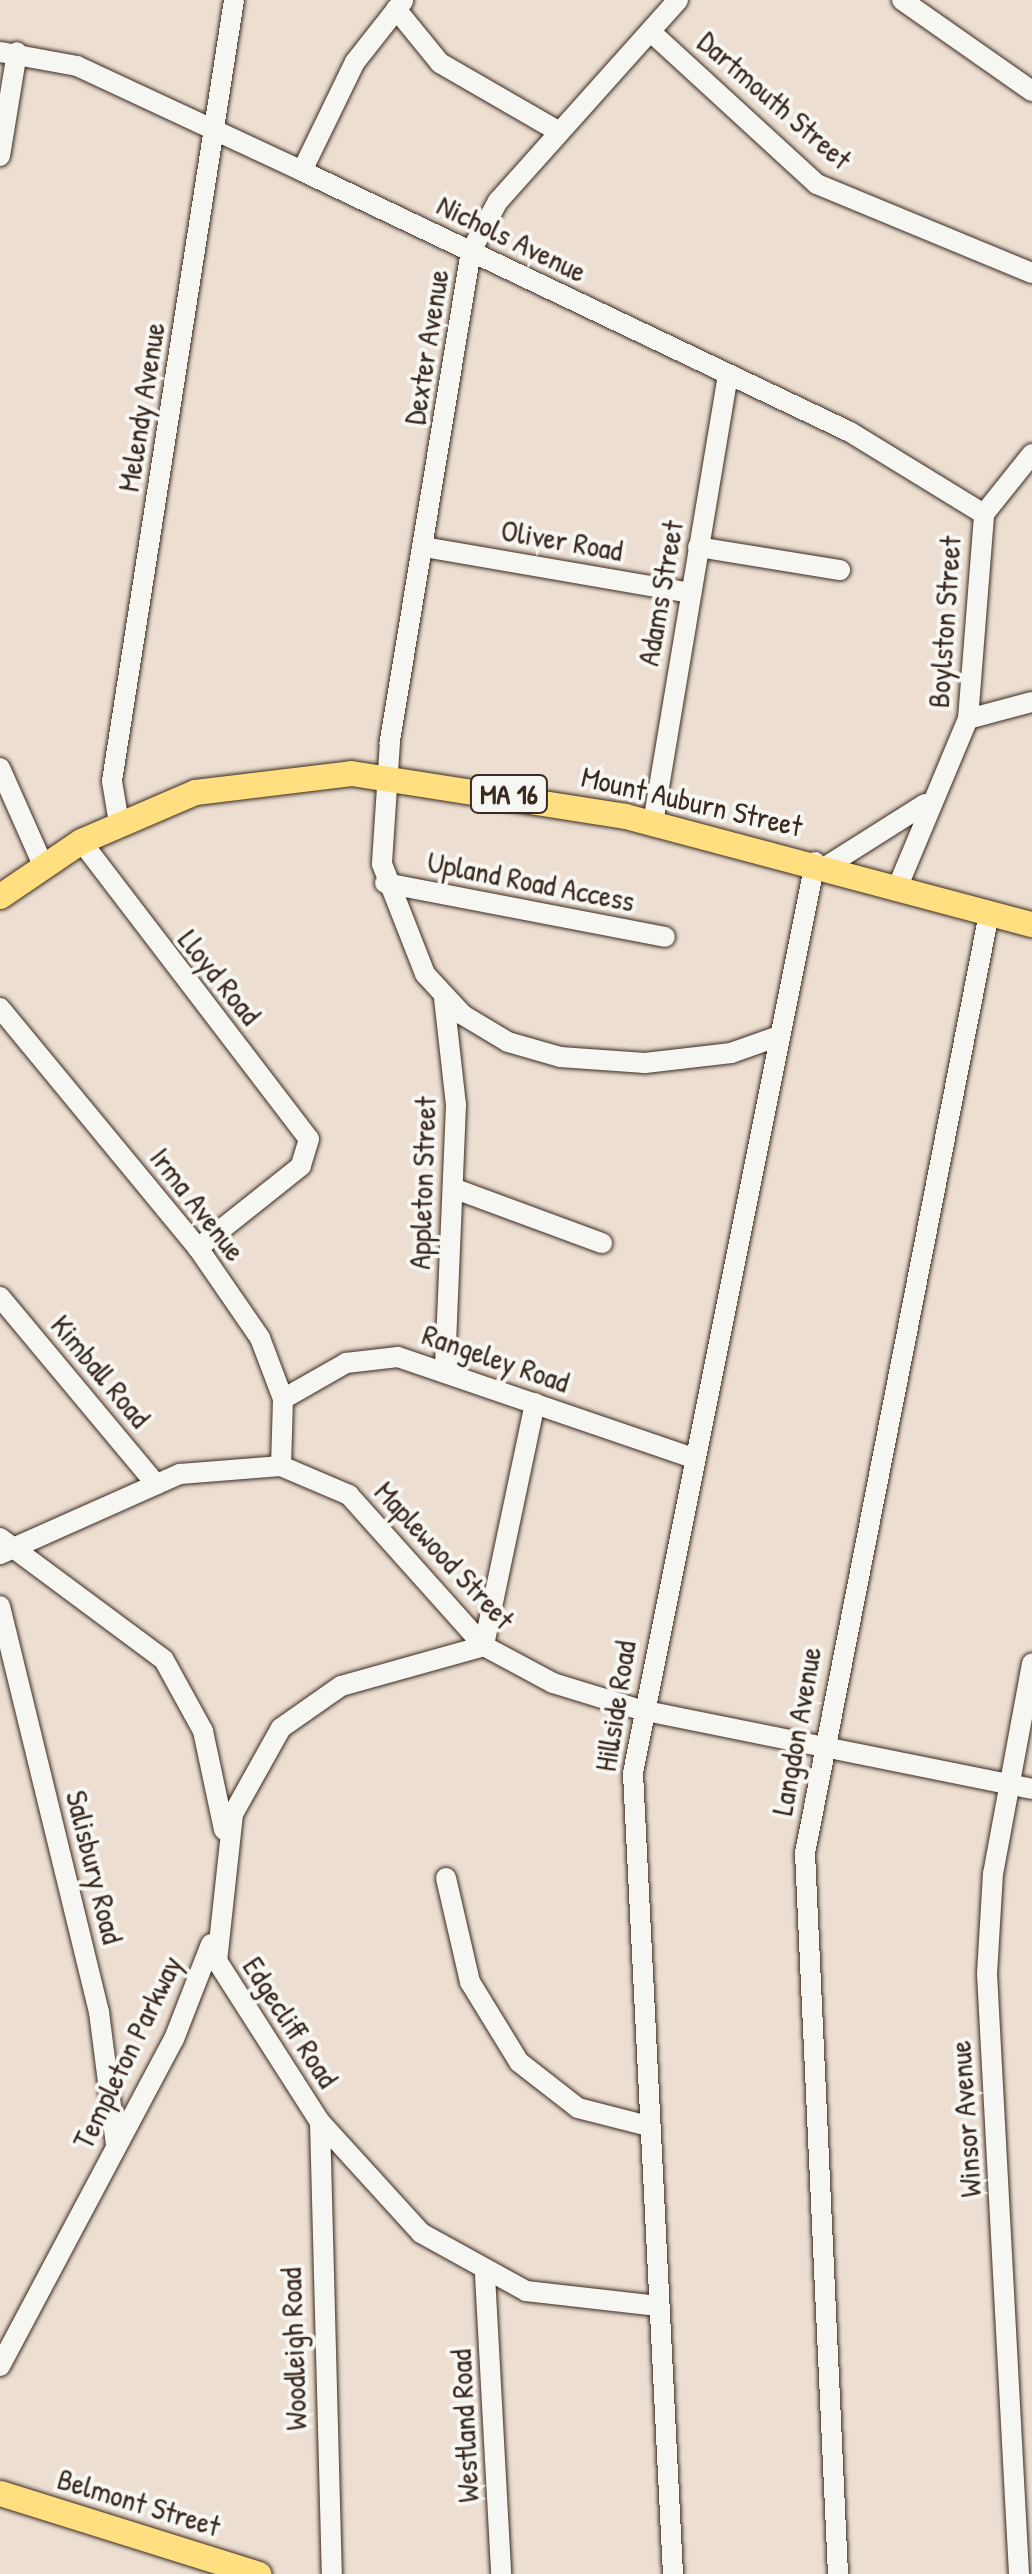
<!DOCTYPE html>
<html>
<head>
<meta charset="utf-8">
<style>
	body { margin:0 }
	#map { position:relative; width:1032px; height:2574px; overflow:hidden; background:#ecdfd2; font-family:"Patrick Hand",sans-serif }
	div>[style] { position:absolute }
	.roads { filter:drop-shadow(0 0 2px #3b2a1e) drop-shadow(0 0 2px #3b2a1e) }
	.minor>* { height:20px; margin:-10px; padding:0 10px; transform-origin:10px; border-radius:10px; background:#f6f6f2 }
	.major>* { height:25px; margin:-12.5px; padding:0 12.5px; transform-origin:12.5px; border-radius:12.5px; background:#ffdf80 }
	span { translate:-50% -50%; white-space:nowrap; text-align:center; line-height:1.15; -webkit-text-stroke:8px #f6f6f2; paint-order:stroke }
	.shield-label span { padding:2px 8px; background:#f6f6f2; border:2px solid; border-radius:8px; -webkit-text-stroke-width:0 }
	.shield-label { font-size:28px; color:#3b2a1e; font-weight:700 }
	.street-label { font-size:30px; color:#3b2a1e }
</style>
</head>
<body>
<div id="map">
	<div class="roads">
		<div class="minor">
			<div style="left:678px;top:0;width:270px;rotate:131.8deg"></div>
			<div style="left:498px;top:201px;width:57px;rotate:118.4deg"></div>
			<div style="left:471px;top:251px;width:498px;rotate:99.4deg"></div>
			<div style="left:390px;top:742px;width:122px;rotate:93.8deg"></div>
			<div style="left:382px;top:864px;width:118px;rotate:68.6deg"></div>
			<div style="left:425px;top:974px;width:56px;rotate:47.2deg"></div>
			<div style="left:463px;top:1015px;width:52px;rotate:31deg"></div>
			<div style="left:508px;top:1042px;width:54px;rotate:16.1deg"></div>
			<div style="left:560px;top:1057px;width:85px;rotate:4deg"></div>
			<div style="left:645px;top:1063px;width:87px;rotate:-6.6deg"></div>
			<div style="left:731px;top:1053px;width:51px;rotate:-19.5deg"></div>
			<div style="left:902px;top:0;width:159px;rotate:35deg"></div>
			<div style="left:396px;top:9px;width:70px;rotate:50.8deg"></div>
			<div style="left:440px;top:63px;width:136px;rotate:30deg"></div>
			<div style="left:651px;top:32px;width:225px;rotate:42.5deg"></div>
			<div style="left:817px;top:184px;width:233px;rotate:22.5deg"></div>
			<div style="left:0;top:52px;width:78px;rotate:10.3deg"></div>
			<div style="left:77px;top:66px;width:248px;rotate:25deg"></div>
			<div style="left:302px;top:171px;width:607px;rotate:25.47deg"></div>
			<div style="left:850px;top:432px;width:157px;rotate:31.5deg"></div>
			<div style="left:0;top:156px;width:105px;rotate:-80.7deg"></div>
			<div style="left:302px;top:171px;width:121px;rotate:-64.1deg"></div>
			<div style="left:355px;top:62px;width:78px;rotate:-51.8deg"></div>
			<div style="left:424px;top:547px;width:270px;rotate:9.8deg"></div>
			<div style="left:698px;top:547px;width:144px;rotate:9.2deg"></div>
			<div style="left:968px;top:719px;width:66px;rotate:-14.9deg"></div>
			<div style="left:0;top:768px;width:104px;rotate:66.1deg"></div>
			<div style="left:119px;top:823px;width:43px;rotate:-99.5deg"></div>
			<div style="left:112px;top:781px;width:790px;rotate:-81.12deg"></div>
			<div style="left:653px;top:823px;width:455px;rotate:-80.5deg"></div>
			<div style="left:81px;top:841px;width:375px;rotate:52.6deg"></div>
			<div style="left:309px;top:1139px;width:28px;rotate:107deg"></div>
			<div style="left:301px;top:1166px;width:132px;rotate:141.5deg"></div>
			<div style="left:827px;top:866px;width:116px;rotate:-32.3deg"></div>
			<div style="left:385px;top:883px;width:285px;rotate:10.9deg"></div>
			<div style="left:898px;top:886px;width:181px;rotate:-67.3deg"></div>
			<div style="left:968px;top:719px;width:206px;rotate:-85.5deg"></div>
			<div style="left:984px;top:514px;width:77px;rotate:-51.3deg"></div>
			<div style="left:444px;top:998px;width:108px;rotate:83.6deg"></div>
			<div style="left:456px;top:1105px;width:266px;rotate:92.4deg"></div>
			<div style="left:0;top:1008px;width:311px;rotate:50.5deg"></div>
			<div style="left:198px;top:1248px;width:109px;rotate:55.4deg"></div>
			<div style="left:260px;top:1338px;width:65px;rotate:69.3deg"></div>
			<div style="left:283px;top:1399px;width:67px;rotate:91.7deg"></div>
			<div style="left:453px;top:1188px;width:159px;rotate:20.3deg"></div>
			<div style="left:0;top:1297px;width:244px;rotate:50.2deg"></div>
			<div style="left:283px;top:1399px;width:73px;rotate:-29.7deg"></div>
			<div style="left:346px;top:1363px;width:52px;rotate:-6.6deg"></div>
			<div style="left:398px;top:1357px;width:312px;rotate:18.9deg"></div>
			<div style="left:535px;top:1403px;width:248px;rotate:101.9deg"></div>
			<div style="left:484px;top:1646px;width:148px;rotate:164.4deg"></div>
			<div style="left:341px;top:1686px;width:73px;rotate:145deg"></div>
			<div style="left:281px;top:1728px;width:98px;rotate:119.2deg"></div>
			<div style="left:233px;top:1814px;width:148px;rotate:96.2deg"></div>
			<div style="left:217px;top:1961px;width:191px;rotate:57.4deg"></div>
			<div style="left:320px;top:2122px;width:150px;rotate:47.7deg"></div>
			<div style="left:421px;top:2233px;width:120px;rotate:28.9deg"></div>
			<div style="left:526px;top:2291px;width:133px;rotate:6.5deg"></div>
			<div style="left:0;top:1538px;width:204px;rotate:36.6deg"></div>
			<div style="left:164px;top:1660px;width:81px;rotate:61.2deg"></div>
			<div style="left:203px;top:1731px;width:101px;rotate:78deg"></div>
			<div style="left:0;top:1554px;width:197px;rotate:-24deg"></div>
			<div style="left:180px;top:1474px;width:101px;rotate:-4.5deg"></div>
			<div style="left:281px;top:1466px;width:74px;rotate:23.1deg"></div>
			<div style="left:349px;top:1495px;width:203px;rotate:48.2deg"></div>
			<div style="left:484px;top:1646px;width:78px;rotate:28.2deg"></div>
			<div style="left:553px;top:1683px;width:92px;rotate:17.1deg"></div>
			<div style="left:641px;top:1710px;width:399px;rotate:11.4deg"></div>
			<div style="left:0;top:1606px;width:418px;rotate:76.3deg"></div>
			<div style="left:99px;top:2012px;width:133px;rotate:82.7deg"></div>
			<div style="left:446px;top:1878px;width:107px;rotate:77deg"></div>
			<div style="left:470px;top:1982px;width:94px;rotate:58.5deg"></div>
			<div style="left:519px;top:2062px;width:75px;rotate:37.9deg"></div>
			<div style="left:578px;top:2108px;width:72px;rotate:14.4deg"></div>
			<div style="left:320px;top:2122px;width:452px;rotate:88.5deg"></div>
			<div style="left:485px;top:2275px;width:299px;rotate:86.9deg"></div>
			<div style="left:0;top:2366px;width:370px;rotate:-62deg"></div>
			<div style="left:174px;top:2039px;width:102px;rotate:-68.7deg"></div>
			<div style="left:673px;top:2574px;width:802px;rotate:-92.86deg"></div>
			<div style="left:633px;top:1773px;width:929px;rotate:-78.7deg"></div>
			<div style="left:838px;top:2574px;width:722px;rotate:-92.62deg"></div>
			<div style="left:805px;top:1853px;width:958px;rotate:-78.92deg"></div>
			<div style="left:1019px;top:2574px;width:601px;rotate:-93.05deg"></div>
			<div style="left:987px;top:1974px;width:100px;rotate:-86.6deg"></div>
			<div style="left:993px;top:1874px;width:214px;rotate:-79.5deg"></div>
		</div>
		<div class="major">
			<div style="left:0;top:896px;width:98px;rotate:-34.2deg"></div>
			<div style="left:81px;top:841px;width:124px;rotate:-23.3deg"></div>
			<div style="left:195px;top:792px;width:157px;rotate:-6.9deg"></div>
			<div style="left:351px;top:773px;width:277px;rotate:8.9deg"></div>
			<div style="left:625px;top:816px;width:421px;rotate:14.9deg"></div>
			<div style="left:0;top:2493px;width:271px;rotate:17.4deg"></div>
		</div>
	</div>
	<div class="shield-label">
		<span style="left:509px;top:794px">MA 16</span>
	</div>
	<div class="street-label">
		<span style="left:775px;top:100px;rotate:41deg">Dartmouth Street</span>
		<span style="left:512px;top:238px;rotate:26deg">Nichols Avenue</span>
		<span style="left:426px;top:347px;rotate:-81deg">Dexter Avenue</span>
		<span style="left:141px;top:407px;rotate:-81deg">Melendy Avenue</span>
		<span style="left:562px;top:540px;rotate:10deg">Oliver Road</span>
		<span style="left:660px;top:593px;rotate:-80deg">Adams Street</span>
		<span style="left:944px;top:622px;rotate:-86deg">Boylston Street</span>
		<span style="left:692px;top:801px;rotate:13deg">Mount Auburn Street</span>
		<span style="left:531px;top:881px;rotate:11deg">Upland Road Access</span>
		<span style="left:220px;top:977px;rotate:51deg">Lloyd Road</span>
		<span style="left:422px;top:1183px;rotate:-88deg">Appleton Street</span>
		<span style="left:198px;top:1204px;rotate:52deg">Irma Avenue</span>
		<span style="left:496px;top:1358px;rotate:19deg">Rangeley Road</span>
		<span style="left:101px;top:1371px;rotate:50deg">Kimball Road</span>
		<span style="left:445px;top:1555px;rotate:47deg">Maplewood Street</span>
		<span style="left:615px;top:1706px;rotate:-81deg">Hillside Road</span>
		<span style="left:796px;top:1731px;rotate:-80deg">Langdon Avenue</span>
		<span style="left:95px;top:1867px;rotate:76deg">Salisbury Road</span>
		<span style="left:291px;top:2022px;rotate:57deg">Edgecliff Road</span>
		<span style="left:127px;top:2052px;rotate:-64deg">Templeton Parkway</span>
		<span style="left:965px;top:2119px;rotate:-94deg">Winsor Avenue</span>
		<span style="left:293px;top:2349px;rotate:-92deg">Woodleigh Road</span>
		<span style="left:464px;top:2426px;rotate:-93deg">Westland Road</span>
		<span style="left:139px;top:2502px;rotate:17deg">Belmont Street</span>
	</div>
</div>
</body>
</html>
